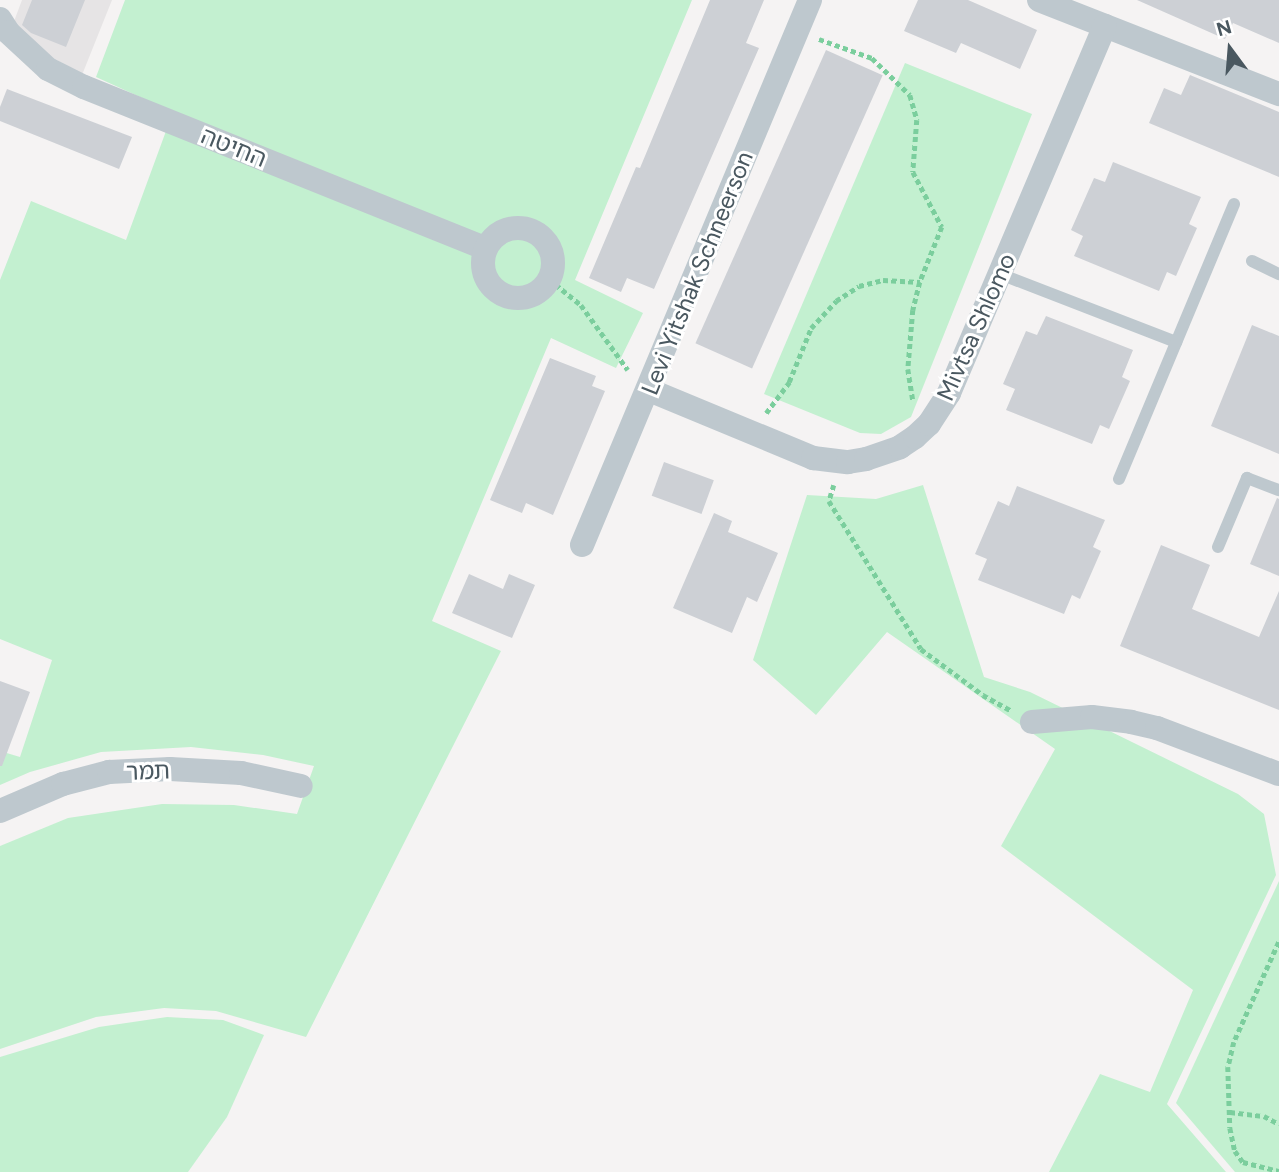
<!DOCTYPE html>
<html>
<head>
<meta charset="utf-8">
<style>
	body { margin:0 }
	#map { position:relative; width:1279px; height:1172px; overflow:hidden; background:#f5f3f3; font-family:Figtree,"Noto Sans Hebrew",sans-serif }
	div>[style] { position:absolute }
	.education>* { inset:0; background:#e6e4e5 }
	.green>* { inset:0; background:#c3f0d0 }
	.building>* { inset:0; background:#cdd0d5; transform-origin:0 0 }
	.path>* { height:4.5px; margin-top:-2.25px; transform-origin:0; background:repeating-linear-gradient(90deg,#7bce9d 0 5px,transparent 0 8.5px) }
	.lane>* { height:12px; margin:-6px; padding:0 6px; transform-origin:6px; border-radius:6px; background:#bec8ce }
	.street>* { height:24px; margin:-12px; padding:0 12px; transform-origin:12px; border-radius:12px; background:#bec8ce }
	.street>.ring { margin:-12px; padding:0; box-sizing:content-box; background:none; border:24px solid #bec8ce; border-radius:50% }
	span { translate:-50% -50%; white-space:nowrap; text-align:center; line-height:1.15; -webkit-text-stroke:6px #fff; paint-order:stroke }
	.street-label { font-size:24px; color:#4a5860 }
	.north { position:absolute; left:1195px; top:14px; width:70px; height:70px; -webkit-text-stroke:5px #fff; paint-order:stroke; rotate:344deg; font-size:19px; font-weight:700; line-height:28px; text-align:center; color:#4a5860 }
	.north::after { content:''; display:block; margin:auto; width:24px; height:32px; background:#4a5860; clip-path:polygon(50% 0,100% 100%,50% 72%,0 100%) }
</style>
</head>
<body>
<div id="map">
	<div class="education">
		<div style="clip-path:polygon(22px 0,112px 0,82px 75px,28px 43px,13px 24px)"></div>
	</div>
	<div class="green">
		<div style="clip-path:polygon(125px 0,692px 0,575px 280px,643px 313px,616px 368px,551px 338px,432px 621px,501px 651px,306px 1037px,216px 1011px,164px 1008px,96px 1017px,0 1049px,0 846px,68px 818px,162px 804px,234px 805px,297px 814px,314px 766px,263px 755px,191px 747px,101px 752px,30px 772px,0 785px,0 751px,20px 757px,52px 660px,0 639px,0 280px,31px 201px,126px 240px,173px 112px,96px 77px)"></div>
		<div style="clip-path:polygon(905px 63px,1032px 114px,911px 417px,881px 434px,860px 433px,764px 394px)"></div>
		<div style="clip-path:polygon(923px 485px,984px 677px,1030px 692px,1238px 794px,1264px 814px,1276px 875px,1167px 1104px,1226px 1172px,1049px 1172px,1100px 1074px,1150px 1092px,1193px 990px,1001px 846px,1055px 749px,887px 632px,816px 715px,753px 660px,807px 495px,876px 499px)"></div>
		<div style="clip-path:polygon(1279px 881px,1279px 1172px,1235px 1172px,1176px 1103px)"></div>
		<div style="clip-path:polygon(167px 1017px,223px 1020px,264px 1035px,227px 1117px,188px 1172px,0 1172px,0 1057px,99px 1027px)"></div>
	</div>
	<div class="building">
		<div style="clip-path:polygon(32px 0,85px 0,66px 47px,31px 33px,22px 25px)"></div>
		<div style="clip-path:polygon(710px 0,764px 0,746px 43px,759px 48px,654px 289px,627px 278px,621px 292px,589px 278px,636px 167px,640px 168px)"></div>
		<div style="clip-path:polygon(918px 0,968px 0,1037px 30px,1020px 69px,961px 43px,956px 53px,904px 31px)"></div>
		<div style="clip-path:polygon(1137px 0,1279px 0,1279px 43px,1233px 23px,1225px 39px)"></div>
		<div style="left:826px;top:50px;width:62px;height:321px;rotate:24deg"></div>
		<div style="clip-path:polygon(1190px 75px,1279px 112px,1279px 177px,1149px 123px,1164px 88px,1181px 95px)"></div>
		<div style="clip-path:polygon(7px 89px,132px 137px,119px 169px,0 121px,0 107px)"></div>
		<div style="clip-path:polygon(1113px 162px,1201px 197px,1189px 224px,1197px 228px,1176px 276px,1167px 272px,1159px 291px,1074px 256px,1083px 236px,1071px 230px,1094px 178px,1105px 182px)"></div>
		<div style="clip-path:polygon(1046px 316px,1133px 350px,1122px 377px,1130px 381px,1109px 429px,1100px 425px,1092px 444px,1006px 410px,1015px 389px,1003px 384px,1026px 331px,1037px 335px)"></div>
		<div style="clip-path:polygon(1252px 325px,1279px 336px,1279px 454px,1211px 426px)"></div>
		<div style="clip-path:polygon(550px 358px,596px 376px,592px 386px,605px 391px,553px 515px,526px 503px,522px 513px,490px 500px)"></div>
		<div style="left:664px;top:462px;width:53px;height:36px;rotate:20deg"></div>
		<div style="clip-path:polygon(1017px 486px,1105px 520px,1093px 547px,1101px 551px,1080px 599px,1072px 595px,1064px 614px,978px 580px,987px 559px,975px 554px,998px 501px,1009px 506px)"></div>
		<div style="clip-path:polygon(1277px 498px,1279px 499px,1279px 576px,1250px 564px)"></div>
		<div style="clip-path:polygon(714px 513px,732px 521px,728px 532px,778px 553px,757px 602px,747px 597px,732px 633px,673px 608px)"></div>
		<div style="clip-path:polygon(1161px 545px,1210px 565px,1192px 609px,1259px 637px,1279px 591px,1279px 710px,1120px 646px)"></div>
		<div style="clip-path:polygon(469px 574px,503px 589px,509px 574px,535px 585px,512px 638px,452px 613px)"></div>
		<div style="clip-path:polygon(0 681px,30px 692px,2px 766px,0 766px)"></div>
	</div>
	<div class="path">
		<div style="left:819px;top:39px;width:56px;rotate:19.7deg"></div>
		<div style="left:872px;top:58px;width:53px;rotate:44.2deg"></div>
		<div style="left:910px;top:95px;width:26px;rotate:74deg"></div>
		<div style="left:917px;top:120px;width:52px;rotate:94.4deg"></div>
		<div style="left:913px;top:172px;width:62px;rotate:62.2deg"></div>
		<div style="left:942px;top:227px;width:59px;rotate:111.8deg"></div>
		<div style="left:920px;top:282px;width:29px;rotate:104deg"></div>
		<div style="left:913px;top:310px;width:59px;rotate:94.8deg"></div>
		<div style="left:908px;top:369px;width:31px;rotate:81deg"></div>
		<div style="left:549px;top:279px;width:41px;rotate:39.1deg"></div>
		<div style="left:581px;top:305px;width:80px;rotate:54.1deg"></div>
		<div style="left:766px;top:413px;width:39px;rotate:-53deg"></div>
		<div style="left:789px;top:382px;width:58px;rotate:-67.8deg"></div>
		<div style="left:811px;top:328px;width:37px;rotate:-47deg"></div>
		<div style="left:836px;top:301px;width:27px;rotate:-33deg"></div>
		<div style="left:859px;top:286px;width:25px;rotate:-14deg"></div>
		<div style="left:883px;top:280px;width:37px;rotate:3deg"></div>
		<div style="left:834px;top:485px;width:17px;rotate:107deg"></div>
		<div style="left:829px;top:501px;width:174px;rotate:58.1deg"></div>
		<div style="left:921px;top:649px;width:77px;rotate:36.6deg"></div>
		<div style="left:983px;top:695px;width:31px;rotate:29deg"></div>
		<div style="left:1279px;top:942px;width:110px;rotate:114.2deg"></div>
		<div style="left:1234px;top:1042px;width:26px;rotate:103deg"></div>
		<div style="left:1228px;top:1067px;width:61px;rotate:88.1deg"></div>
		<div style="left:1230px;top:1128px;width:24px;rotate:78deg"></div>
		<div style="left:1235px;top:1151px;width:14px;rotate:54deg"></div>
		<div style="left:1243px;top:1162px;width:37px;rotate:14deg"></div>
		<div style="left:1230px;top:1112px;width:34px;rotate:7deg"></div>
		<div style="left:1264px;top:1116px;width:17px;rotate:28deg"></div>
	</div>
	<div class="lane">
		<div style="left:1252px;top:261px;width:30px;rotate:26deg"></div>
		<div style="left:1000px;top:274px;width:189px;rotate:21.1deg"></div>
		<div style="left:1119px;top:479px;width:298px;rotate:-67.3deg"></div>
		<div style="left:1218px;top:547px;width:75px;rotate:-67.2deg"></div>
		<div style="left:1247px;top:478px;width:34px;rotate:21deg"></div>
	</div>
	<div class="street">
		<div style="left:1039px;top:0;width:258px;rotate:21.4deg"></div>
		<div style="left:0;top:19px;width:15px;rotate:58deg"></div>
		<div style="left:8px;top:32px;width:54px;rotate:42.8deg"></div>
		<div style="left:48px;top:69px;width:40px;rotate:26.6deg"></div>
		<div style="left:84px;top:87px;width:432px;rotate:21.9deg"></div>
		<div class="ring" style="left:483px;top:228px;width:46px;height:46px"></div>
		<div style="left:649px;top:390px;width:178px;rotate:22.5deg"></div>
		<div style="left:813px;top:458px;width:35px;rotate:7deg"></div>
		<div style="left:848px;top:462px;width:18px;rotate:-9deg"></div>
		<div style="left:866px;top:459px;width:36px;rotate:-19deg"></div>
		<div style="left:900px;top:447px;width:18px;rotate:-34deg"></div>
		<div style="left:915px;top:437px;width:19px;rotate:-43deg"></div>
		<div style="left:929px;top:424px;width:37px;rotate:-57deg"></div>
		<div style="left:949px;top:393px;width:399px;rotate:-67deg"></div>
		<div style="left:582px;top:545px;width:591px;rotate:-67.3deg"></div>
		<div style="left:1032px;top:722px;width:60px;rotate:-4.8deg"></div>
		<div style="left:1092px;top:717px;width:39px;rotate:7deg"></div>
		<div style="left:1131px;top:722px;width:27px;rotate:13deg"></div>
		<div style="left:1157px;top:728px;width:130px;rotate:20.7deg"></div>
		<div style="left:0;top:811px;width:69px;rotate:-23.2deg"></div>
		<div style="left:63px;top:784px;width:48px;rotate:-14.6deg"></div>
		<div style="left:109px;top:772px;width:61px;rotate:-2.8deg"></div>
		<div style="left:170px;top:769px;width:71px;rotate:3.2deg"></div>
		<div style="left:241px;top:773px;width:61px;rotate:12.2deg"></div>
	</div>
	<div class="street-label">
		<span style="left:234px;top:147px;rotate:22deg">החיטה</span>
		<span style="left:697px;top:273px;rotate:-68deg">Levi Yitshak Schneerson</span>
		<span style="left:976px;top:327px;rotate:-66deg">Mivtsa Shlomo</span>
		<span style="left:148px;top:771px;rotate:-2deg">תמר</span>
	</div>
	<div class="north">N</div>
</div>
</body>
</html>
